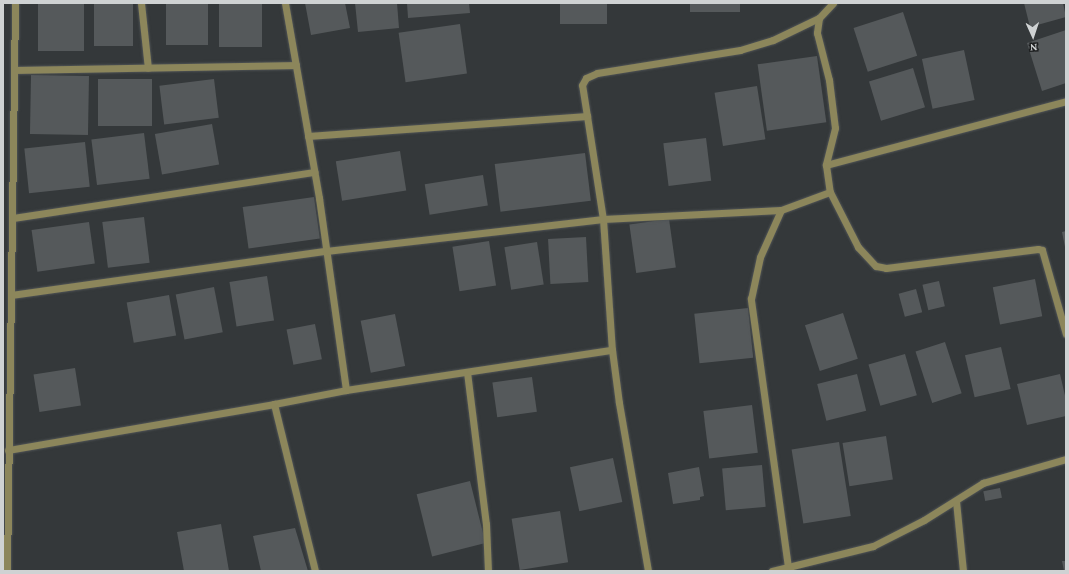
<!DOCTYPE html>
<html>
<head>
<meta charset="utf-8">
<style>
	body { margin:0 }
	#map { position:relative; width:1069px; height:574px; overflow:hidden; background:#34383a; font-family:"Crimson Pro",serif }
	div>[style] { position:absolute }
	.building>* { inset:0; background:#55595b; transform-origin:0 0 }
	.roads { filter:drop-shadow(0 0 1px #505456) drop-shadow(0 0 1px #505456) }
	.minor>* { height:7px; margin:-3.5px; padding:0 3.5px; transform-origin:3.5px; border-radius:3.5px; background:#8c865b }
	span { translate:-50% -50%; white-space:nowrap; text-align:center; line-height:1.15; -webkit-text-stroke:3.5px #1d1f20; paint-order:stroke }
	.frame { position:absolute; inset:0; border:4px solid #cfd2d3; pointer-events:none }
	.north { position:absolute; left:1013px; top:16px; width:40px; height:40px; -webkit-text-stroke:3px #1d1f20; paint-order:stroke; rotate:177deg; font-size:11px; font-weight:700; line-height:16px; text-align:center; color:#cfd2d3 }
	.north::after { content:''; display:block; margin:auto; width:14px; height:18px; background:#cfd2d3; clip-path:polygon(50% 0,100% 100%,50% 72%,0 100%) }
</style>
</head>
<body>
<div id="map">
	<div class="building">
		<div style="left:38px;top:3px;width:46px;height:48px"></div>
		<div style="left:94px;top:3px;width:39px;height:43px"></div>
		<div style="left:166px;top:3px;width:42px;height:42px"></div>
		<div style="left:219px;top:3px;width:43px;height:44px"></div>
		<div style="clip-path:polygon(305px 3px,345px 3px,350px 28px,311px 35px)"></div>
		<div style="clip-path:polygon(355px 3px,397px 3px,399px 28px,358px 32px)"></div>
		<div style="clip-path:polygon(407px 3px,469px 3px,470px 13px,408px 18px)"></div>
		<div style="left:560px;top:3px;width:47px;height:21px"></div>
		<div style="left:690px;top:3px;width:50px;height:9px"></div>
		<div style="clip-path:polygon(1024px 3px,1063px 3px,1066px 17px,1030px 27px)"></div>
		<div style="left:903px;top:12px;width:46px;height:52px;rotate:72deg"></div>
		<div style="left:460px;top:24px;width:50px;height:62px;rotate:82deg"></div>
		<div style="clip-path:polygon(1066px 30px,1066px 83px,1042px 91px,1027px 43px)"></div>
		<div style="left:964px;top:50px;width:51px;height:43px;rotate:78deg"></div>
		<div style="left:817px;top:56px;width:67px;height:60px;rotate:82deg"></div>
		<div style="left:913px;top:68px;width:41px;height:46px;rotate:73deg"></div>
		<div style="left:31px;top:75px;width:58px;height:59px;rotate:1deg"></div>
		<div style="left:152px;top:79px;width:47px;height:54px;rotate:90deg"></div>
		<div style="left:214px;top:79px;width:39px;height:55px;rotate:83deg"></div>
		<div style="left:757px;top:86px;width:54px;height:43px;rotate:81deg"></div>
		<div style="left:212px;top:124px;width:41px;height:58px;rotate:80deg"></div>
		<div style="left:144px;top:133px;width:46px;height:53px;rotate:83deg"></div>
		<div style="left:706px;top:138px;width:43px;height:43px;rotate:83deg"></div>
		<div style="left:85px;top:142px;width:45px;height:61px;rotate:84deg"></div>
		<div style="left:400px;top:151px;width:40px;height:65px;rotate:81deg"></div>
		<div style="left:585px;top:153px;width:48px;height:91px;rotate:83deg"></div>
		<div style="left:483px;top:175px;width:31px;height:59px;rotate:81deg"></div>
		<div style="left:314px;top:197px;width:42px;height:72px;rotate:82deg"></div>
		<div style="left:144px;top:217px;width:46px;height:42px;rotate:83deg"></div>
		<div style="left:669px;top:219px;width:49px;height:40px;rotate:82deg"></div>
		<div style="left:89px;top:222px;width:42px;height:58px;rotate:82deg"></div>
		<div style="clip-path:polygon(1066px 231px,1066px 246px,1065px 247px,1062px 232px)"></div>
		<div style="left:586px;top:237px;width:45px;height:38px;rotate:87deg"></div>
		<div style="left:489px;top:241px;width:45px;height:37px;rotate:81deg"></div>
		<div style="left:537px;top:242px;width:43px;height:33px;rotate:81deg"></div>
		<div style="left:267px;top:276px;width:45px;height:38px;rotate:81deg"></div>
		<div style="left:1035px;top:279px;width:38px;height:43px;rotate:79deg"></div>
		<div style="left:939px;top:281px;width:26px;height:17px;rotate:77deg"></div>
		<div style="left:214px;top:287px;width:46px;height:39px;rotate:79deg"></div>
		<div style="left:916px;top:289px;width:24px;height:18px;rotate:75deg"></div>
		<div style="left:169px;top:295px;width:41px;height:43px;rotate:80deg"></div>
		<div style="left:748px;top:308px;width:50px;height:54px;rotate:84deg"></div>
		<div style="left:843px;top:313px;width:48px;height:40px;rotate:72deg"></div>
		<div style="left:395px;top:314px;width:53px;height:35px;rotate:79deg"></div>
		<div style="left:315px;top:324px;width:36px;height:29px;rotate:79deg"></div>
		<div style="left:945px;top:342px;width:54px;height:31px;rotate:72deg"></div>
		<div style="left:1001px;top:347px;width:43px;height:37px;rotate:77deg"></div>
		<div style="left:905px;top:354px;width:43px;height:38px;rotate:74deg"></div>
		<div style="left:75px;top:368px;width:38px;height:42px;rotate:81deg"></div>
		<div style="left:857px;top:374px;width:38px;height:41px;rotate:76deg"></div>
		<div style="clip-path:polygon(1060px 374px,1066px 400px,1066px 416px,1027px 425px,1017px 384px)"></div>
		<div style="left:532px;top:377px;width:35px;height:40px;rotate:82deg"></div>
		<div style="left:752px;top:405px;width:48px;height:49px;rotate:83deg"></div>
		<div style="left:886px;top:436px;width:44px;height:44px;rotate:81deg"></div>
		<div style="left:839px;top:442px;width:75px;height:48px;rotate:81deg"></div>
		<div style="left:613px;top:458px;width:45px;height:44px;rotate:78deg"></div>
		<div style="left:762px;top:465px;width:42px;height:40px;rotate:85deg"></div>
		<div style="clip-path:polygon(699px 467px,704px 496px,700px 497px,700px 500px,673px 504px,668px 473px)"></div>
		<div style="left:470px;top:481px;width:64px;height:55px;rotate:76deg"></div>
		<div style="left:1000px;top:488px;width:10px;height:17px;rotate:79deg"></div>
		<div style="left:560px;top:511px;width:52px;height:49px;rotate:81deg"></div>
		<div style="clip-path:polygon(221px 524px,229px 571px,184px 571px,177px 532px)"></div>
		<div style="clip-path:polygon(295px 528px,308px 571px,261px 571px,253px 536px)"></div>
		<div style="clip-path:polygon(1062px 561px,1066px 561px,1066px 571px,1064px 571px)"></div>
	</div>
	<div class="roads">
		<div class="minor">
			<div style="left:141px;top:3px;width:65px;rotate:83.9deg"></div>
			<div style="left:285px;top:3px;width:198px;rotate:80.1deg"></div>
			<div style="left:319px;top:198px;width:194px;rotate:82deg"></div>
			<div style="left:833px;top:3px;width:21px;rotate:133deg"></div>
			<div style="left:819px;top:18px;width:15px;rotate:98deg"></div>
			<div style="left:817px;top:33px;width:49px;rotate:75.7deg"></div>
			<div style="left:829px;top:80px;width:48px;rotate:82.9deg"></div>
			<div style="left:835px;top:128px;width:38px;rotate:104deg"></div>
			<div style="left:826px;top:165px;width:27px;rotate:82deg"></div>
			<div style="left:830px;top:192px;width:62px;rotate:63deg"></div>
			<div style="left:858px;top:247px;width:26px;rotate:47deg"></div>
			<div style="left:876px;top:266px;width:10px;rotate:11deg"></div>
			<div style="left:886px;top:268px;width:153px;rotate:-7.1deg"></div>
			<div style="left:1038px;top:249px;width:4px;rotate:14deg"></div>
			<div style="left:1042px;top:250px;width:87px;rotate:74.1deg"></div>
			<div style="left:16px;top:70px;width:280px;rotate:-1deg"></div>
			<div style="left:587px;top:116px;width:104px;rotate:81.2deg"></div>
			<div style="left:603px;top:219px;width:131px;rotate:86.1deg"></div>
			<div style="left:612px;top:350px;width:53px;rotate:82.5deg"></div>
			<div style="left:619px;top:403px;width:170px;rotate:80.2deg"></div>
			<div style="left:308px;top:136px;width:280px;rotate:-4.1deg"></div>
			<div style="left:587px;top:116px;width:31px;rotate:-99deg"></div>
			<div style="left:582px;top:85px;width:8px;rotate:-60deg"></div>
			<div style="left:586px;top:78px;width:12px;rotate:-24deg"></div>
			<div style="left:597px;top:73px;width:145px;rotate:-9.1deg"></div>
			<div style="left:740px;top:50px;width:34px;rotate:-17deg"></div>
			<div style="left:773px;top:40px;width:51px;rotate:-25.6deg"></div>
			<div style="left:826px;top:165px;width:248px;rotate:-14.9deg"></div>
			<div style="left:13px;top:218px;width:305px;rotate:-8.7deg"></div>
			<div style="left:11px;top:295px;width:318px;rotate:-8deg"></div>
			<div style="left:326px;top:251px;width:279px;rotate:-6.6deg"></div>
			<div style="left:603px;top:219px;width:178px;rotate:-2.9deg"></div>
			<div style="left:467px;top:372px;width:153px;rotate:82.9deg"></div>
			<div style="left:486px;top:524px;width:47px;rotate:87.6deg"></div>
			<div style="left:274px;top:404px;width:73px;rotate:-11deg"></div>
			<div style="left:346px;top:390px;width:269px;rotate:-8.6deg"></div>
			<div style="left:8px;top:450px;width:270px;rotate:-9.8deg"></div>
			<div style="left:274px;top:404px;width:172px;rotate:76.2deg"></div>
			<div style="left:956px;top:501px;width:70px;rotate:84.3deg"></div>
			<div style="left:788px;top:567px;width:271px;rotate:-97.9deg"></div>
			<div style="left:751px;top:299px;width:43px;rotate:-77.9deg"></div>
			<div style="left:760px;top:257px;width:51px;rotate:-65.9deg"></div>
			<div style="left:781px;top:210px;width:52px;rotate:-20.2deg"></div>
			<div style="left:7px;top:571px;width:568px;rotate:-89.19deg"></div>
			<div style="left:772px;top:571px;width:104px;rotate:-13.9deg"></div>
			<div style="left:873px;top:546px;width:57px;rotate:-27deg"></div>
			<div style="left:924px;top:520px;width:70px;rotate:-32.1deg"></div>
			<div style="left:983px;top:483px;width:86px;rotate:-16.1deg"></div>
		</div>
	</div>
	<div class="frame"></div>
	<div class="north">N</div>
</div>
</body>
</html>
